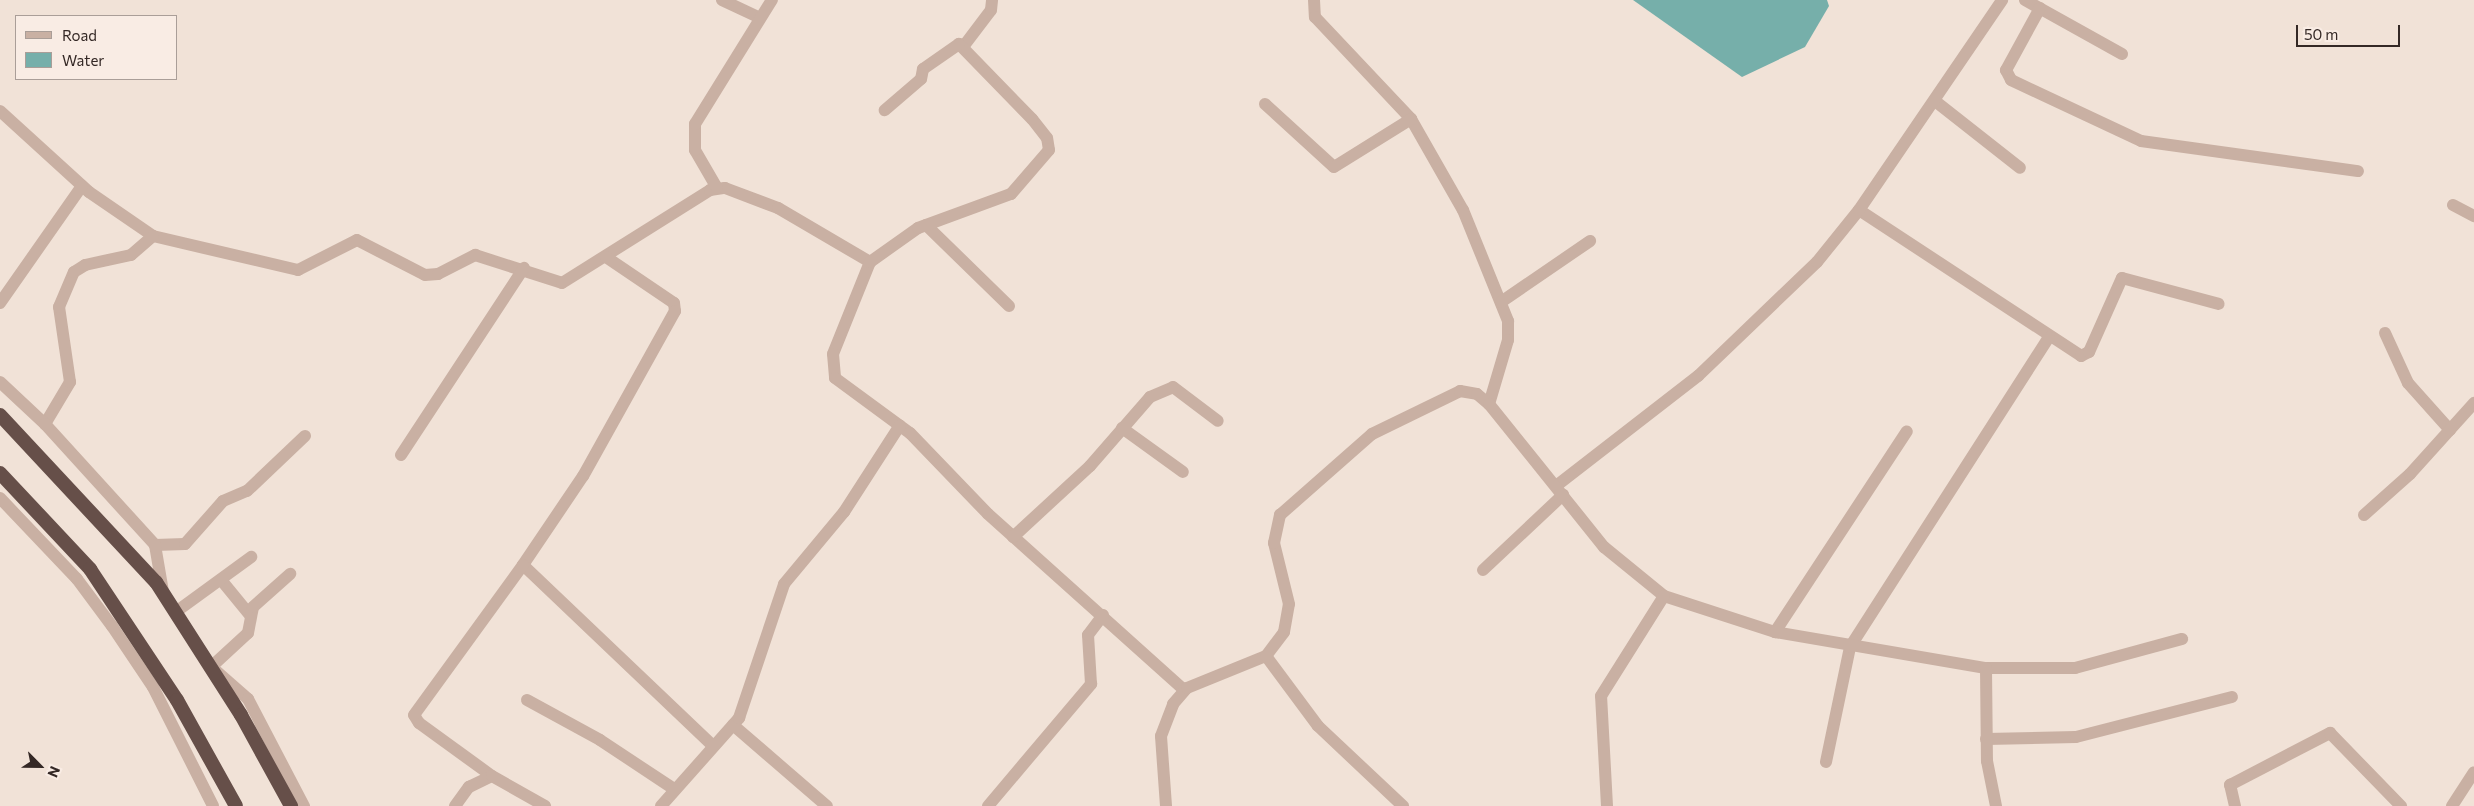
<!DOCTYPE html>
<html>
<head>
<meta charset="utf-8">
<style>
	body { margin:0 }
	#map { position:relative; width:2474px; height:806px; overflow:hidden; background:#f1e2d7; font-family:Commissioner,sans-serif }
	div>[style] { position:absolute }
	.water>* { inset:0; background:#76afaa }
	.minor>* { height:12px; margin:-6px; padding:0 6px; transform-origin:6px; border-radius:6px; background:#c9b0a3 }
	.tertiary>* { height:12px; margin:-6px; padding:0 6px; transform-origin:6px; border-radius:6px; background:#c9b0a3 }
	.trunk>* { height:14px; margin:-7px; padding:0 7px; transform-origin:7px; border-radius:7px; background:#664f49 }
	span { translate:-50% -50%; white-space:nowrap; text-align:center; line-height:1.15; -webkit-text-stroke:4.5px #f9ece4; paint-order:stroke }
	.legend { position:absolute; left:15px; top:15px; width:162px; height:65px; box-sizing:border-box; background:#f9ece4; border:1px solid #aa9e98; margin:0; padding:6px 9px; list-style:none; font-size:15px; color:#342825 }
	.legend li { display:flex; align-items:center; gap:10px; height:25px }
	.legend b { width:25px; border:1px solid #aa9e98 }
	.north { position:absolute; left:15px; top:741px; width:50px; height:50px; -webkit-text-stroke:4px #f9ece4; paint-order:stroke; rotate:113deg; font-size:14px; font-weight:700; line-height:20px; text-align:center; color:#342825 }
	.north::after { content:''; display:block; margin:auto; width:18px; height:22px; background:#342825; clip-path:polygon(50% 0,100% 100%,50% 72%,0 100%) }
	.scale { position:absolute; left:2296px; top:25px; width:104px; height:22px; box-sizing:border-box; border:2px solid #342825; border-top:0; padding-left:6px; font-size:15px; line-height:18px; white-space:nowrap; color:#342825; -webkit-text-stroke:4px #f9ece4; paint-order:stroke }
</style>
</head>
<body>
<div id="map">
	<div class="water">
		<div style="clip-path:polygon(1633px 0,1827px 0,1829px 6px,1805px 47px,1742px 77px)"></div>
	</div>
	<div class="minor">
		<div style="left:722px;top:0;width:42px;rotate:25.3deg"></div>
		<div style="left:1314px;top:0;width:17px;rotate:87deg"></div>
		<div style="left:1315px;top:17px;width:140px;rotate:46.7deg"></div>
		<div style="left:1411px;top:119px;width:105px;rotate:60.3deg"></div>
		<div style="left:1463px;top:210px;width:120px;rotate:67.9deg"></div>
		<div style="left:1508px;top:321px;width:19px;rotate:90deg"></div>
		<div style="left:1508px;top:340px;width:67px;rotate:106.5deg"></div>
		<div style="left:2025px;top:0;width:111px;rotate:29.1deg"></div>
		<div style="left:2040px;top:8px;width:71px;rotate:118.7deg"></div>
		<div style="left:2006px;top:70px;width:11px;rotate:63deg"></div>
		<div style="left:2011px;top:80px;width:144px;rotate:25.1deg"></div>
		<div style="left:2141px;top:141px;width:219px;rotate:7.9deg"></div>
		<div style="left:963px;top:47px;width:46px;rotate:-52.9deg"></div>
		<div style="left:991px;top:10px;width:10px;rotate:-84deg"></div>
		<div style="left:1935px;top:101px;width:108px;rotate:38.2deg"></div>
		<div style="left:1265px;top:104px;width:93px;rotate:42.4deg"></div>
		<div style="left:1334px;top:167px;width:91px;rotate:-31.9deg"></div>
		<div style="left:0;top:111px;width:120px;rotate:42.3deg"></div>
		<div style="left:89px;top:192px;width:78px;rotate:34.5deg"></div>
		<div style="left:153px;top:236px;width:149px;rotate:13.2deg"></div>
		<div style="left:298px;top:270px;width:66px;rotate:-27deg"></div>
		<div style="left:357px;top:240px;width:76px;rotate:27.2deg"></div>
		<div style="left:425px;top:275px;width:13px;rotate:-4deg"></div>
		<div style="left:438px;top:274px;width:42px;rotate:-27.2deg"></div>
		<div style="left:475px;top:255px;width:91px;rotate:17.8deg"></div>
		<div style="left:562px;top:283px;width:175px;rotate:-32.1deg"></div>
		<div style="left:710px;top:190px;width:15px;rotate:-8deg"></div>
		<div style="left:725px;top:188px;width:57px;rotate:20.7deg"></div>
		<div style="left:778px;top:208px;width:107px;rotate:30.4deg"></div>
		<div style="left:870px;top:262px;width:99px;rotate:111.9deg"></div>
		<div style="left:833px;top:354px;width:24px;rotate:85deg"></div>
		<div style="left:835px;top:378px;width:93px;rotate:36.3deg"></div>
		<div style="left:910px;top:433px;width:112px;rotate:46.1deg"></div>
		<div style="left:988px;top:514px;width:263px;rotate:41.9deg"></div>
		<div style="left:717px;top:188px;width:44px;rotate:-120.1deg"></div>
		<div style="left:695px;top:150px;width:26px;rotate:-90deg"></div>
		<div style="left:695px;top:124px;width:146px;rotate:-58.2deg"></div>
		<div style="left:2453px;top:205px;width:24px;rotate:28deg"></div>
		<div style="left:1859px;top:210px;width:266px;rotate:33.3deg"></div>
		<div style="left:2081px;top:356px;width:9px;rotate:-27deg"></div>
		<div style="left:2089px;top:352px;width:81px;rotate:-66deg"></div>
		<div style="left:2122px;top:278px;width:100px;rotate:15deg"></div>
		<div style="left:926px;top:225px;width:116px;rotate:44.3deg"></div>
		<div style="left:606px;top:257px;width:82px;rotate:34.1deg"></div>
		<div style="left:674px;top:303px;width:8px;rotate:83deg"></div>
		<div style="left:675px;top:311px;width:189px;rotate:119.1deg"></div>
		<div style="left:583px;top:476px;width:107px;rotate:124deg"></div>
		<div style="left:523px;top:565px;width:262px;rotate:43.6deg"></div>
		<div style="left:870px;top:262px;width:59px;rotate:-35.3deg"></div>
		<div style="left:918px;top:228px;width:99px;rotate:-20.1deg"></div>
		<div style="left:1011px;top:194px;width:58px;rotate:-49.2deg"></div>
		<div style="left:1049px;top:150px;width:12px;rotate:-99deg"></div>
		<div style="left:1047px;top:138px;width:24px;rotate:-128deg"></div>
		<div style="left:1032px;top:119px;width:105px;rotate:-134.2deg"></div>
		<div style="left:959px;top:44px;width:44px;rotate:145.2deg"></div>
		<div style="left:923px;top:69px;width:10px;rotate:101deg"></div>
		<div style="left:921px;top:79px;width:48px;rotate:139.3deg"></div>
		<div style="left:1501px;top:302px;width:108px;rotate:-34.4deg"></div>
		<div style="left:0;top:303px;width:143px;rotate:-55deg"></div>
		<div style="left:2385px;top:333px;width:55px;rotate:65.3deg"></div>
		<div style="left:2408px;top:383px;width:63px;rotate:48.2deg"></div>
		<div style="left:45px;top:424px;width:49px;rotate:-59.2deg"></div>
		<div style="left:70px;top:382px;width:76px;rotate:-98.3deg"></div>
		<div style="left:59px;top:307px;width:38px;rotate:-67deg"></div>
		<div style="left:74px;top:272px;width:13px;rotate:-32deg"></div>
		<div style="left:85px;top:265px;width:47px;rotate:-12.3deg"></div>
		<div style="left:131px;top:255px;width:29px;rotate:-41deg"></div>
		<div style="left:1122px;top:428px;width:75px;rotate:35.8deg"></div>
		<div style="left:401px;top:455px;width:224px;rotate:-56.7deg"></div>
		<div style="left:1556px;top:486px;width:180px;rotate:-37.8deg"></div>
		<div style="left:1698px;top:376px;width:165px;rotate:-43.8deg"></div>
		<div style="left:1817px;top:262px;width:67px;rotate:-51.1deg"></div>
		<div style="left:1859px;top:210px;width:254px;rotate:-55.7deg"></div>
		<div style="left:2364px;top:515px;width:62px;rotate:-41.7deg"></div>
		<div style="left:2410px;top:474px;width:96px;rotate:-48deg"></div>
		<div style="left:1013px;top:537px;width:105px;rotate:-42.7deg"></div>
		<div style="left:1090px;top:466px;width:91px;rotate:-49deg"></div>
		<div style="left:1150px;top:397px;width:25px;rotate:-23deg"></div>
		<div style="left:1173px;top:387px;width:56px;rotate:37.1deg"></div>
		<div style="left:155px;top:545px;width:30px;rotate:-2deg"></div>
		<div style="left:185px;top:544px;width:57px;rotate:-48.5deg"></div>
		<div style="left:223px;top:501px;width:26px;rotate:-23deg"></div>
		<div style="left:247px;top:491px;width:80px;rotate:-43.5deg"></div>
		<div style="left:1483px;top:570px;width:110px;rotate:-43.2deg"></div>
		<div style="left:222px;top:581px;width:43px;rotate:50.7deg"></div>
		<div style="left:177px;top:611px;width:92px;rotate:-36.1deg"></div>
		<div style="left:1775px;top:632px;width:240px;rotate:-56.7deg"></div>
		<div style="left:1266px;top:656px;width:87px;rotate:53.4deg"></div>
		<div style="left:1318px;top:726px;width:117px;rotate:43.3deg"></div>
		<div style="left:211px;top:667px;width:50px;rotate:-42.6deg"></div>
		<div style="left:248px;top:633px;width:26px;rotate:-79deg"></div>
		<div style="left:253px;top:607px;width:50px;rotate:-41.7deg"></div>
		<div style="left:1986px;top:668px;width:89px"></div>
		<div style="left:2075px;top:668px;width:111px;rotate:-15.2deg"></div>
		<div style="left:527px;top:700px;width:83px;rotate:28.7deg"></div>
		<div style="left:600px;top:740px;width:89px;rotate:33.5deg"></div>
		<div style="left:733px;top:725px;width:124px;rotate:40.8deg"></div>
		<div style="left:1986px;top:739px;width:90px;rotate:-1.3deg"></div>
		<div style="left:2076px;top:737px;width:161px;rotate:-14.4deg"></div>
		<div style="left:1826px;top:762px;width:117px;rotate:-78.2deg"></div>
		<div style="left:1850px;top:647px;width:368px;rotate:-57.3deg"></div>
		<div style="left:492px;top:776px;width:90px;rotate:-144deg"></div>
		<div style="left:419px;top:723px;width:9px;rotate:-122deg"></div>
		<div style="left:414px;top:715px;width:185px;rotate:-54deg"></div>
		<div style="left:455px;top:806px;width:24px;rotate:-54deg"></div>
		<div style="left:469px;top:787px;width:25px;rotate:-26deg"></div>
		<div style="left:492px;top:776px;width:61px;rotate:29.5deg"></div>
		<div style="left:661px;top:806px;width:118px;rotate:-48.4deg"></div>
		<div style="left:739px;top:718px;width:141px;rotate:-71.4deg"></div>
		<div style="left:784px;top:584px;width:94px;rotate:-50.2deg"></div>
		<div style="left:844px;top:512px;width:103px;rotate:-57.2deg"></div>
		<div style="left:988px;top:806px;width:160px;rotate:-49.8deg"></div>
		<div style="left:1091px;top:684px;width:49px;rotate:-93.5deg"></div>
		<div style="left:1088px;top:635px;width:25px;rotate:-53deg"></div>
		<div style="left:1166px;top:806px;width:70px;rotate:-94.1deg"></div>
		<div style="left:1161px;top:736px;width:34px;rotate:-69deg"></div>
		<div style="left:1173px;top:704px;width:21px;rotate:-49deg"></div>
		<div style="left:1187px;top:688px;width:85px;rotate:-22.1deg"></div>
		<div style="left:1266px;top:656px;width:30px;rotate:-53deg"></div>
		<div style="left:1284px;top:632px;width:28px;rotate:-80deg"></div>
		<div style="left:1289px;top:604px;width:63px;rotate:-103.8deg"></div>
		<div style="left:1274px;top:543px;width:29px;rotate:-78deg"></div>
		<div style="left:1280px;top:515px;width:123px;rotate:-41.4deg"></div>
		<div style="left:1372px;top:434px;width:98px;rotate:-26deg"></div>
		<div style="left:1460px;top:391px;width:17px;rotate:10deg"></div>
		<div style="left:1477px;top:394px;width:16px;rotate:40deg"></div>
		<div style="left:1489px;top:404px;width:184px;rotate:51.2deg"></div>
		<div style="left:1604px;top:547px;width:77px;rotate:39.2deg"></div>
		<div style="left:1664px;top:596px;width:117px;rotate:18deg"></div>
		<div style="left:1775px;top:632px;width:214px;rotate:9.7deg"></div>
		<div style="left:1986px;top:668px;width:93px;rotate:89.4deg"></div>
		<div style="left:1987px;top:761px;width:46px;rotate:78.7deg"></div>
		<div style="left:1607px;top:806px;width:110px;rotate:-93.1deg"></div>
		<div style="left:1601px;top:696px;width:118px;rotate:-57.8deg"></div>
		<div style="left:2235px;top:806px;width:22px;rotate:-103deg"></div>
		<div style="left:2230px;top:785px;width:113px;rotate:-27.5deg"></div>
		<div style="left:2330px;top:733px;width:102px;rotate:45.8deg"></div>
		<div style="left:2452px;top:806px;width:40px;rotate:-57.1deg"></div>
	</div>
	<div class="tertiary">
		<div style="left:0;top:382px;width:62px;rotate:43deg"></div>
		<div style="left:45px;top:424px;width:164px;rotate:47.7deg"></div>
		<div style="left:155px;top:545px;width:48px;rotate:80.3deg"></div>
		<div style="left:0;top:498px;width:112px;rotate:46.5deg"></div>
		<div style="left:77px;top:579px;width:59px;rotate:53.3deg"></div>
		<div style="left:112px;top:626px;width:73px;rotate:56.1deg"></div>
		<div style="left:153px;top:687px;width:133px;rotate:63.2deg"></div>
		<div style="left:215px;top:670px;width:44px;rotate:41.3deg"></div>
		<div style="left:248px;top:699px;width:121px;rotate:62.4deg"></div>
	</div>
	<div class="trunk">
		<div style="left:0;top:415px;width:229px;rotate:47deg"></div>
		<div style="left:156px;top:582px;width:158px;rotate:57.4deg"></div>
		<div style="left:241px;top:715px;width:104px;rotate:61.2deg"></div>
		<div style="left:0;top:473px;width:132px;rotate:46.8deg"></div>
		<div style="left:90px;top:569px;width:157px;rotate:56.4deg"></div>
		<div style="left:177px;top:700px;width:121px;rotate:60.9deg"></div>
	</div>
	<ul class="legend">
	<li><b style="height:6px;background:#c9b0a3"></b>Road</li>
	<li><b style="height:14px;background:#76afaa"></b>Water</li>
	</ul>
	<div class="north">N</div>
	<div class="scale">50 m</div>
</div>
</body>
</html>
